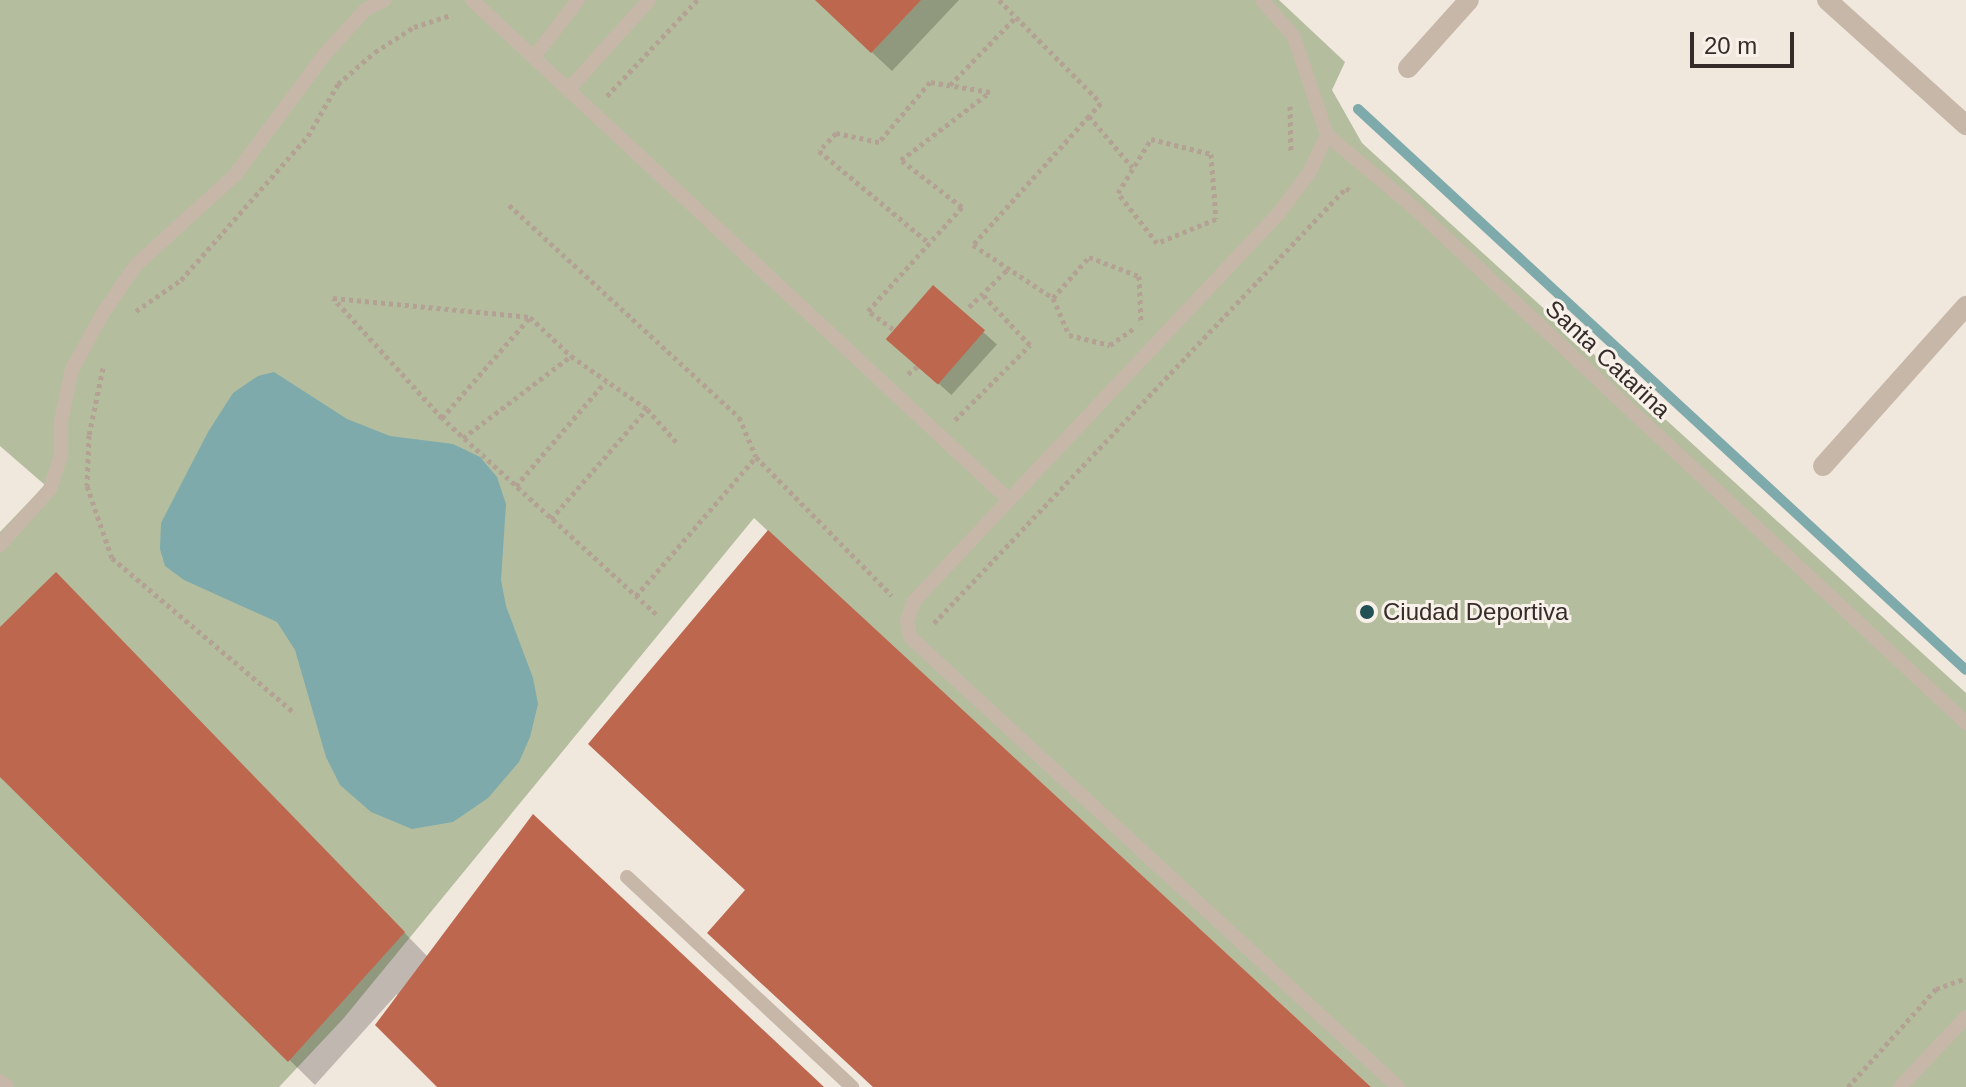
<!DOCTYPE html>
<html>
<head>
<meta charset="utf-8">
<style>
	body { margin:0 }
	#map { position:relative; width:1966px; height:1087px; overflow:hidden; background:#f0e7dd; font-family:Arial,sans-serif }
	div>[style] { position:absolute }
	.green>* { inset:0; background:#b4be9e }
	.water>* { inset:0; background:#7eaaab }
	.shadow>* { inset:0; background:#0003; transform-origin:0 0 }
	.stream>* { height:10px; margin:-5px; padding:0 5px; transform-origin:5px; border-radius:5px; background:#7eaaab }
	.building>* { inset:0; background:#bd674e; transform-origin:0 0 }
	.path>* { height:5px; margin-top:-2.5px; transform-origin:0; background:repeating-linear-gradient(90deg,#b3a194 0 4px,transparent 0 8px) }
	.service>* { height:14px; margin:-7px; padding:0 7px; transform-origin:7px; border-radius:7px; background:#c7b7a9 }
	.minor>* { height:20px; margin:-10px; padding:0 10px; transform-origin:10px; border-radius:10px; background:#c7b7a9 }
	.dots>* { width:22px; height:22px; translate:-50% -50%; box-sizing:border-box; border:4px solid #f8f1e9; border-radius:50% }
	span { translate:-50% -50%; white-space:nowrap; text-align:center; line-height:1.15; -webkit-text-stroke:6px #f8f1e9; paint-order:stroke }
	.street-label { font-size:24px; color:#352c29 }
	.poi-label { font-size:24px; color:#352c29 }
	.left { translate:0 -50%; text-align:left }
	.scale { position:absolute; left:1690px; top:32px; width:104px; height:36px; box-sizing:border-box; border:4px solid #352c29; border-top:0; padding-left:10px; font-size:24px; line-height:28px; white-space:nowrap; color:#352c29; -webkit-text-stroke:6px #f8f1e9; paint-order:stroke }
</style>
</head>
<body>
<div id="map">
	<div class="green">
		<div style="clip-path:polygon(0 0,1279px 0,1345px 62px,1332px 90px,1362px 143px,1966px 693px,1966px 1087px,1371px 1087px,754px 518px,343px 1019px,279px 1087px,0 1087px,0 532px,45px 485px,0 446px)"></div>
	</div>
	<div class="water">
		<div style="clip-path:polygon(274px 372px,347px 419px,390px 436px,453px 444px,480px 457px,497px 477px,506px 504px,501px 580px,506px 606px,533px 678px,538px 704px,530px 737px,519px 762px,488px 798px,453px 822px,412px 829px,371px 812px,340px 785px,326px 757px,295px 650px,277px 622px,184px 580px,165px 566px,160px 549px,161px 523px,208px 432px,233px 393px,258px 376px)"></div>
	</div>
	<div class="shadow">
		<div style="clip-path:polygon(816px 0,959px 0,892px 71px)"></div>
		<div style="left:933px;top:287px;width:86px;height:68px;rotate:42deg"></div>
		<div style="clip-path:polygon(81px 599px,428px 957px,822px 1087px,440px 1087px,397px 994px,315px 1085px,0 775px,0 630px)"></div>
	</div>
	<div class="stream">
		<div style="left:1358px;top:109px;width:827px;rotate:42.7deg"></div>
	</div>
	<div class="building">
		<div style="clip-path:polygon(815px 0,921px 0,871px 53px)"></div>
		<div style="left:933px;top:285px;width:69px;height:72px;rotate:41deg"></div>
		<div style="clip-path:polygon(768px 530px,1371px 1087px,873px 1087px,707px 933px,745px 890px,588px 744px)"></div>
		<div style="clip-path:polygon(56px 572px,405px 932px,288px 1062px,0 777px,0 627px)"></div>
		<div style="clip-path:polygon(533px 814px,824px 1087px,437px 1087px,375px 1025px)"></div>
	</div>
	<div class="path">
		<div style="left:999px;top:0;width:145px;rotate:45.3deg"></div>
		<div style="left:1101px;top:103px;width:18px;rotate:133deg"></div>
		<div style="left:1089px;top:116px;width:67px;rotate:49.9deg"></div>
		<div style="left:950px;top:85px;width:95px;rotate:-45.9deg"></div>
		<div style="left:607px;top:96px;width:132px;rotate:-46.8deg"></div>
		<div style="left:1290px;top:106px;width:46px;rotate:88.8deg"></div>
		<div style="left:1089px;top:116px;width:173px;rotate:132deg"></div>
		<div style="left:973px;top:245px;width:96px;rotate:33.5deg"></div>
		<div style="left:1053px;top:298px;width:40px;rotate:66.6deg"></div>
		<div style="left:1069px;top:335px;width:42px;rotate:13.7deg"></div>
		<div style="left:1110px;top:345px;width:28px;rotate:-35deg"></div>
		<div style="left:1151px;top:139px;width:62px;rotate:14deg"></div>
		<div style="left:1211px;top:154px;width:65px;rotate:85.6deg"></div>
		<div style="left:1216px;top:219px;width:64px;rotate:157.9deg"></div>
		<div style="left:1157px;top:243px;width:63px;rotate:-128deg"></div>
		<div style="left:1118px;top:193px;width:63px;rotate:-58.6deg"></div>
		<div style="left:509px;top:205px;width:313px;rotate:42.7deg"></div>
		<div style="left:739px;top:417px;width:43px;rotate:67deg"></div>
		<div style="left:1053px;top:298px;width:55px;rotate:-48.7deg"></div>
		<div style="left:1089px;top:257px;width:53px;rotate:20.8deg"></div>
		<div style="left:1139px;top:276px;width:48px;rotate:87.6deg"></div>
		<div style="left:969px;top:307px;width:54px;rotate:-44.3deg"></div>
		<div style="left:136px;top:311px;width:55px;rotate:-34.6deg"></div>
		<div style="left:181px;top:280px;width:192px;rotate:-48.6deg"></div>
		<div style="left:308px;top:136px;width:60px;rotate:-60deg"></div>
		<div style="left:338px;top:84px;width:49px;rotate:-40.9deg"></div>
		<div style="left:375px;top:52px;width:46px;rotate:-32.7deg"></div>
		<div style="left:414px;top:27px;width:40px;rotate:-18deg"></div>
		<div style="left:893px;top:329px;width:31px;rotate:-144deg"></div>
		<div style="left:868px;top:311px;width:140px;rotate:-47.9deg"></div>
		<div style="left:962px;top:207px;width:77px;rotate:-142.4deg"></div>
		<div style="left:901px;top:160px;width:112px;rotate:-37.4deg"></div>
		<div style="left:990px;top:92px;width:61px;rotate:-170.5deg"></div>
		<div style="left:930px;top:82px;width:79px;rotate:130.4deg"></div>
		<div style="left:879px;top:142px;width:44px;rotate:-168.2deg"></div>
		<div style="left:836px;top:133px;width:25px;rotate:133deg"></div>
		<div style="left:819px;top:151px;width:143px;rotate:39.9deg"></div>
		<div style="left:103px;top:368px;width:68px;rotate:101.8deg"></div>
		<div style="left:89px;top:435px;width:51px;rotate:92.2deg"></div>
		<div style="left:87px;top:486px;width:76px;rotate:70.9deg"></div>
		<div style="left:112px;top:558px;width:240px;rotate:40.3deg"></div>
		<div style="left:908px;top:374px;width:14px;rotate:-39deg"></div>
		<div style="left:442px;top:418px;width:134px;rotate:-48.9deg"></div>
		<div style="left:955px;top:420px;width:106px;rotate:-45deg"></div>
		<div style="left:1030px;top:345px;width:70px;rotate:-133.3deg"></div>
		<div style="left:463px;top:438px;width:136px;rotate:-37.2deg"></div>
		<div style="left:516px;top:486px;width:138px;rotate:-49.4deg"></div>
		<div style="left:551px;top:519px;width:146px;rotate:-48.9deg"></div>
		<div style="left:636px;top:596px;width:184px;rotate:-49.2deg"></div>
		<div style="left:756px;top:457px;width:194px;rotate:45.6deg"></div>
		<div style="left:656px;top:614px;width:290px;rotate:-137.5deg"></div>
		<div style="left:442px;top:418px;width:162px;rotate:-132.2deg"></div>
		<div style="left:333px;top:298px;width:198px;rotate:5.5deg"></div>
		<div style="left:530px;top:317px;width:57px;rotate:43.6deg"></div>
		<div style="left:571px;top:356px;width:93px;rotate:34.9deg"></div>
		<div style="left:647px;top:409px;width:47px;rotate:48.5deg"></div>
		<div style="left:934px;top:623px;width:599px;rotate:-46.56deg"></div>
		<div style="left:1346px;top:188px;width:7px;rotate:34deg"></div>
		<div style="left:1848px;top:1087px;width:132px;rotate:-48.1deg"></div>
		<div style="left:1936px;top:989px;width:32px;rotate:-20deg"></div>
	</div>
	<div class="service">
		<div style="left:472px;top:0;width:734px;rotate:42.96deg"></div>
		<div style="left:1262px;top:0;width:49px;rotate:49.1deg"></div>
		<div style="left:1294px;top:37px;width:103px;rotate:71.4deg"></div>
		<div style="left:1327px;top:135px;width:111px;rotate:39.9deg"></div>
		<div style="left:1412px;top:206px;width:758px;rotate:43.02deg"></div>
		<div style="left:534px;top:57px;width:72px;rotate:-52.3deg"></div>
		<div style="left:569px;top:89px;width:120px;rotate:-48deg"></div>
		<div style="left:1327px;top:135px;width:42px;rotate:115.3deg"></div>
		<div style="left:1309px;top:173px;width:50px;rotate:126.9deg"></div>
		<div style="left:1279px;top:213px;width:533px;rotate:133.25deg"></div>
		<div style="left:914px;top:601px;width:21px;rotate:109deg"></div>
		<div style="left:907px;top:621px;width:16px;rotate:79deg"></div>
		<div style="left:910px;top:637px;width:664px;rotate:42.68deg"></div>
		<div style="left:0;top:545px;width:75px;rotate:-48.2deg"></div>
		<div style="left:50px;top:489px;width:36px;rotate:-72deg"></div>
		<div style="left:61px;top:455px;width:34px;rotate:-90deg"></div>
		<div style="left:61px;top:421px;width:53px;rotate:-78.1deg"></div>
		<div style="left:72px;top:369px;width:64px;rotate:-61deg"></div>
		<div style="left:103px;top:313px;width:58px;rotate:-55.5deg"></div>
		<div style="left:136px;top:265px;width:134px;rotate:-42.3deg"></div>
		<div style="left:235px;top:175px;width:151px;rotate:-53.4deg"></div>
		<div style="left:325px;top:54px;width:59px;rotate:-47.7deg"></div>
		<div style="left:365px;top:10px;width:22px;rotate:-27deg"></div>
		<div style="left:627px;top:877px;width:308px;rotate:43deg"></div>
		<div style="left:0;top:1081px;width:9px;rotate:41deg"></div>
		<div style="left:1900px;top:1087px;width:96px;rotate:-46.7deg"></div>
	</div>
	<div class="minor">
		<div style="left:1827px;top:0;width:187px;rotate:42deg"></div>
		<div style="left:1408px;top:68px;width:91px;rotate:-48.1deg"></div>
		<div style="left:1823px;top:466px;width:215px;rotate:-48.2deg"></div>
	</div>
	<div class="dots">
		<div style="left:1367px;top:612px;background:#215154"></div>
	</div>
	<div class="street-label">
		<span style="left:1608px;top:359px;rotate:43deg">Santa Catarina</span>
	</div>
	<div class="poi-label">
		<span class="left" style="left:1383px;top:612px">Ciudad Deportiva</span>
	</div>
	<div class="scale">20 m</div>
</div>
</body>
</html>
